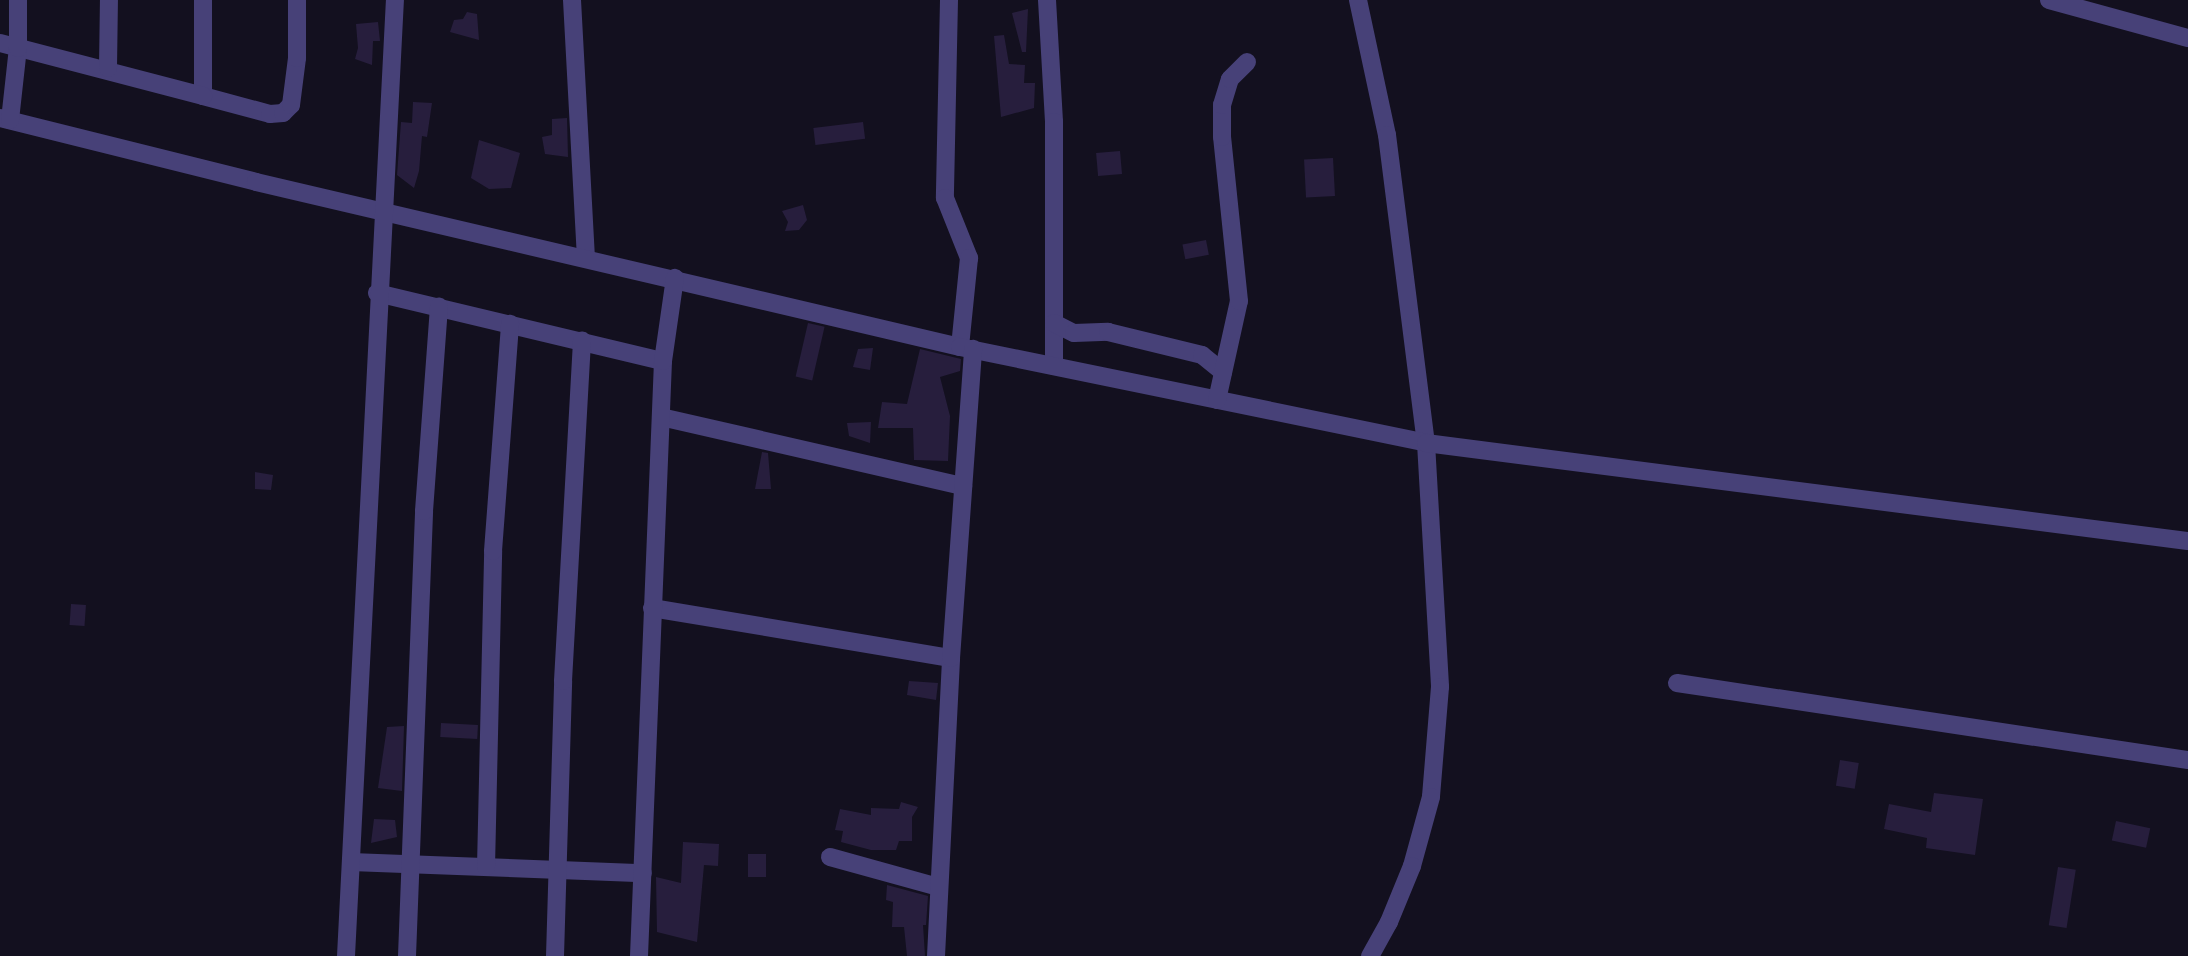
<!DOCTYPE html>
<html>
<head>
<meta charset="utf-8">
<style>
	body { margin:0 }
	#map { position:relative; width:2188px; height:956px; overflow:hidden; background:#13101f; font-family:"Space Grotesk",sans-serif }
	div>[style] { position:absolute }
	.building>* { inset:0; background:#271e3d; transform-origin:0 0 }
	.minor>* { height:18px; margin:-9px; padding:0 9px; transform-origin:9px; border-radius:9px; background:#474178 }
	span { translate:-50% -50%; white-space:nowrap; text-align:center; line-height:1.15; -webkit-text-stroke:5px #13101f; paint-order:stroke }
</style>
</head>
<body>
<div id="map">
	<div class="building">
		<div style="clip-path:polygon(1028px 9px,1026px 52px,1022px 52px,1012px 13px)"></div>
		<div style="clip-path:polygon(467px 12px,477px 14px,479px 40px,450px 32px,454px 20px,463px 19px)"></div>
		<div style="clip-path:polygon(378px 22px,380px 41px,373px 41px,372px 65px,355px 59px,358px 48px,356px 24px)"></div>
		<div style="clip-path:polygon(1004px 35px,1009px 64px,1025px 65px,1024px 83px,1035px 83px,1034px 108px,1001px 117px,994px 36px)"></div>
		<div style="clip-path:polygon(413px 102px,432px 103px,427px 137px,422px 136px,419px 171px,414px 188px,397px 175px,401px 122px,412px 123px)"></div>
		<div style="clip-path:polygon(567px 118px,568px 157px,545px 154px,542px 137px,552px 135px,552px 119px)"></div>
		<div style="left:863px;top:122px;width:17px;height:50px;rotate:83deg"></div>
		<div style="clip-path:polygon(479px 140px,520px 153px,511px 188px,489px 189px,471px 178px)"></div>
		<div style="left:1120px;top:151px;width:23px;height:24px;rotate:85deg"></div>
		<div style="left:1333px;top:158px;width:38px;height:29px;rotate:87deg"></div>
		<div style="clip-path:polygon(803px 205px,807px 220px,799px 230px,785px 231px,788px 222px,782px 211px)"></div>
		<div style="left:1206px;top:240px;width:15px;height:24px;rotate:79deg"></div>
		<div style="left:808px;top:323px;width:17px;height:55px;rotate:13deg"></div>
		<div style="clip-path:polygon(873px 348px,870px 370px,853px 367px,858px 349px)"></div>
		<div style="clip-path:polygon(920px 349px,961px 359px,960px 371px,940px 377px,950px 416px,948px 461px,914px 460px,913px 428px,878px 428px,882px 402px,907px 404px)"></div>
		<div style="clip-path:polygon(871px 422px,870px 443px,849px 436px,847px 423px)"></div>
		<div style="clip-path:polygon(762px 452px,768px 453px,771px 489px,755px 489px)"></div>
		<div style="clip-path:polygon(255px 472px,273px 475px,271px 490px,255px 489px)"></div>
		<div style="left:71px;top:604px;width:15px;height:21px;rotate:4deg"></div>
		<div style="clip-path:polygon(909px 681px,938px 683px,936px 700px,907px 695px)"></div>
		<div style="left:441px;top:723px;width:37px;height:14px;rotate:3deg"></div>
		<div style="clip-path:polygon(404px 726px,402px 791px,378px 788px,387px 727px)"></div>
		<div style="left:1840px;top:760px;width:19px;height:26px;rotate:9deg"></div>
		<div style="clip-path:polygon(1934px 793px,1983px 799px,1975px 855px,1926px 848px,1927px 838px,1884px 829px,1889px 804px,1931px 812px)"></div>
		<div style="clip-path:polygon(901px 802px,918px 807px,912px 817px,912px 841px,899px 841px,896px 850px,871px 850px,841px 842px,843px 831px,835px 830px,840px 809px,871px 815px,871px 808px,899px 809px)"></div>
		<div style="clip-path:polygon(374px 819px,395px 820px,397px 837px,371px 843px)"></div>
		<div style="left:2116px;top:821px;width:35px;height:20px;rotate:12deg"></div>
		<div style="clip-path:polygon(683px 842px,719px 844px,718px 866px,704px 865px,697px 942px,657px 932px,656px 877px,681px 883px)"></div>
		<div style="left:748px;top:854px;width:18px;height:23px"></div>
		<div style="left:2058px;top:867px;width:18px;height:59px;rotate:9deg"></div>
		<div style="clip-path:polygon(887px 885px,928px 896px,926px 925px,923px 925px,925px 956px,907px 956px,904px 927px,892px 927px,893px 902px,886px 900px)"></div>
	</div>
	<div class="minor">
		<div style="left:203px;top:0;width:96px;rotate:90deg"></div>
		<div style="left:203px;top:96px;width:69px;rotate:15deg"></div>
		<div style="left:270px;top:114px;width:13px;rotate:-4deg"></div>
		<div style="left:283px;top:113px;width:11px;rotate:-45deg"></div>
		<div style="left:291px;top:105px;width:47px;rotate:-82.7deg"></div>
		<div style="left:297px;top:58px;width:58px;rotate:-90deg"></div>
		<div style="left:572px;top:0;width:258px;rotate:86.9deg"></div>
		<div style="left:949px;top:0;width:198px;rotate:91.2deg"></div>
		<div style="left:945px;top:198px;width:65px;rotate:68.2deg"></div>
		<div style="left:969px;top:258px;width:89px;rotate:95.8deg"></div>
		<div style="left:1047px;top:0;width:122px;rotate:86.7deg"></div>
		<div style="left:1054px;top:122px;width:244px;rotate:90deg"></div>
		<div style="left:1358px;top:0;width:138px;rotate:77.9deg"></div>
		<div style="left:1387px;top:135px;width:310px;rotate:82.8deg"></div>
		<div style="left:1426px;top:443px;width:244px;rotate:86.7deg"></div>
		<div style="left:1440px;top:687px;width:110px;rotate:94.7deg"></div>
		<div style="left:1431px;top:797px;width:72px;rotate:105.4deg"></div>
		<div style="left:1412px;top:866px;width:61px;rotate:112.3deg"></div>
		<div style="left:1389px;top:922px;width:39px;rotate:119deg"></div>
		<div style="left:2049px;top:0;width:144px;rotate:15.3deg"></div>
		<div style="left:0;top:43px;width:210px;rotate:14.6deg"></div>
		<div style="left:108px;top:68px;width:68px;rotate:-89.2deg"></div>
		<div style="left:0;top:118px;width:264px;rotate:14deg"></div>
		<div style="left:256px;top:182px;width:723px;rotate:13.19deg"></div>
		<div style="left:960px;top:347px;width:476px;rotate:11.6deg"></div>
		<div style="left:1426px;top:443px;width:768px;rotate:7.33deg"></div>
		<div style="left:10px;top:120px;width:72px;rotate:-83.7deg"></div>
		<div style="left:18px;top:48px;width:48px;rotate:-90deg"></div>
		<div style="left:377px;top:293px;width:294px;rotate:13.4deg"></div>
		<div style="left:1054px;top:323px;width:22px;rotate:27deg"></div>
		<div style="left:1074px;top:333px;width:34px;rotate:-2deg"></div>
		<div style="left:1108px;top:332px;width:97px;rotate:13.7deg"></div>
		<div style="left:1202px;top:355px;width:27px;rotate:39deg"></div>
		<div style="left:1217px;top:400px;width:101px;rotate:-77.5deg"></div>
		<div style="left:1239px;top:301px;width:165px;rotate:-95.9deg"></div>
		<div style="left:1222px;top:137px;width:32px;rotate:-90deg"></div>
		<div style="left:1222px;top:105px;width:27px;rotate:-73deg"></div>
		<div style="left:1230px;top:79px;width:24px;rotate:-45deg"></div>
		<div style="left:661px;top:417px;width:310px;rotate:12.9deg"></div>
		<div style="left:652px;top:608px;width:303px;rotate:9.5deg"></div>
		<div style="left:1677px;top:683px;width:517px;rotate:8.57deg"></div>
		<div style="left:830px;top:857px;width:112px;rotate:15.5deg"></div>
		<div style="left:351px;top:862px;width:292px;rotate:2.2deg"></div>
		<div style="left:486px;top:867px;width:316px;rotate:-88.7deg"></div>
		<div style="left:493px;top:551px;width:228px;rotate:-85.7deg"></div>
		<div style="left:346px;top:956px;width:957px;rotate:-87.07deg"></div>
		<div style="left:407px;top:956px;width:445px;rotate:-87.8deg"></div>
		<div style="left:424px;top:511px;width:205px;rotate:-85.8deg"></div>
		<div style="left:555px;top:956px;width:275px;rotate:-88.3deg"></div>
		<div style="left:563px;top:681px;width:341px;rotate:-86.8deg"></div>
		<div style="left:639px;top:956px;width:595px;rotate:-87.69deg"></div>
		<div style="left:663px;top:361px;width:84px;rotate:-81.8deg"></div>
		<div style="left:936px;top:956px;width:298px;rotate:-87.1deg"></div>
		<div style="left:951px;top:658px;width:310px;rotate:-85.9deg"></div>
	</div>
</div>
</body>
</html>
